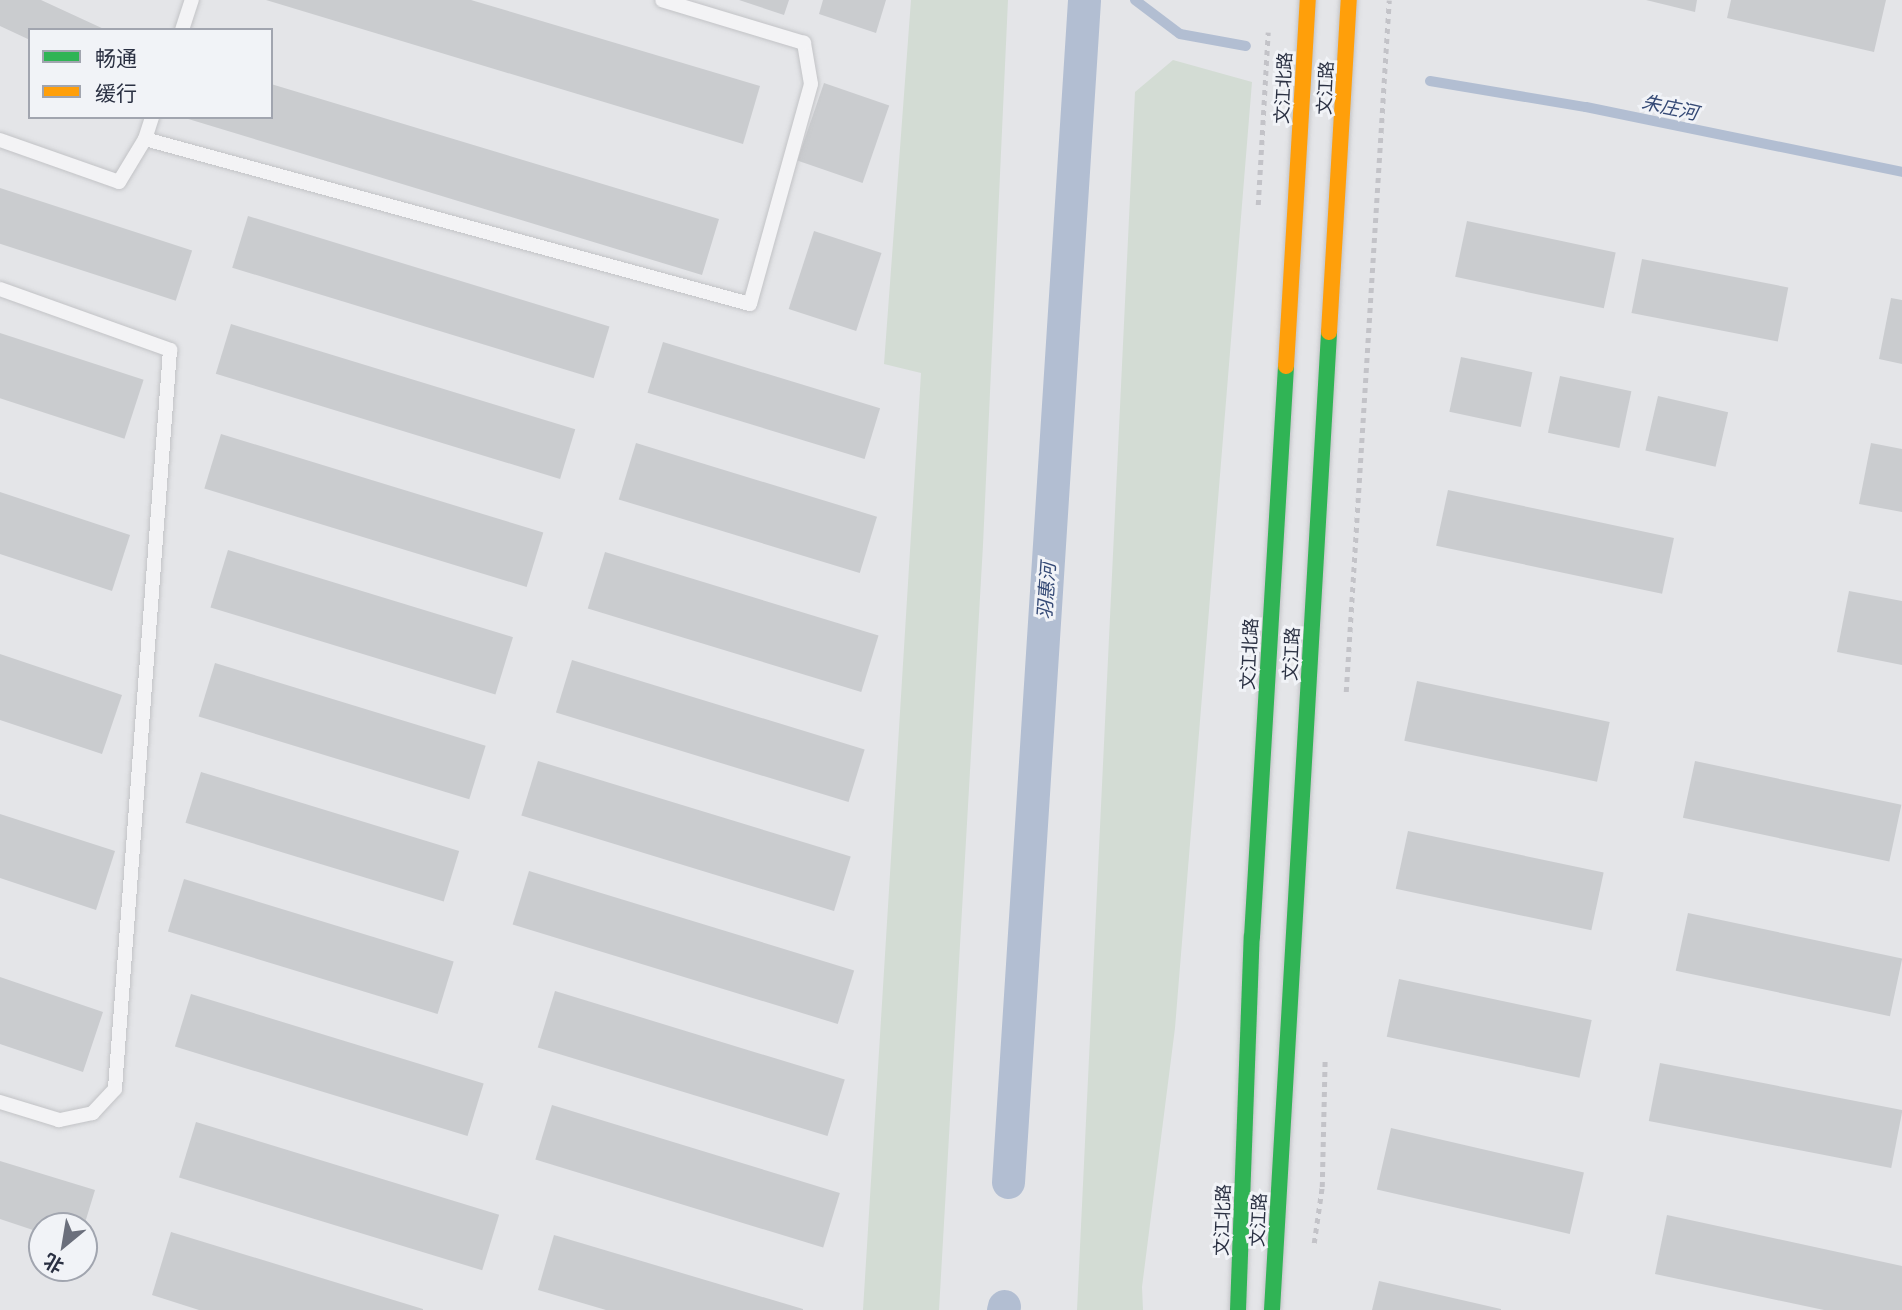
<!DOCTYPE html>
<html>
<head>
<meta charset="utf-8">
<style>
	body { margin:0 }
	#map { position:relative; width:1902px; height:1310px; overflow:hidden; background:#e4e5e8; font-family:Commissioner,"Noto Sans SC",sans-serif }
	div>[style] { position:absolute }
	.green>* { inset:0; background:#d3dcd4 }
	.stream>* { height:10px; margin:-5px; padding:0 5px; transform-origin:5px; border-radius:5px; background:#b2bed2 }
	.canal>* { height:33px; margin:-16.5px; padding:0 16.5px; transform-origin:16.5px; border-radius:16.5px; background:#b2bed2 }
	.building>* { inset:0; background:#cacccf; transform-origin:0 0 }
	.path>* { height:4.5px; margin-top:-2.25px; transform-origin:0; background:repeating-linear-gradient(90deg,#c3c3c8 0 5px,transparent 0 10px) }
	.roads { filter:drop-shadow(0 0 2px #c2c3c6) drop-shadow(0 0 2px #c2c3c6) }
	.lane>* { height:14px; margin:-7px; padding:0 7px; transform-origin:7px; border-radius:7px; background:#f3f3f5 }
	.fast>* { height:16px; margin:-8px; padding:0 8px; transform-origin:8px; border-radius:8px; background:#30b455 }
	.slow>* { height:16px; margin:-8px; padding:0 8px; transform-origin:8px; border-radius:8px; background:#ff9f0a }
	span { translate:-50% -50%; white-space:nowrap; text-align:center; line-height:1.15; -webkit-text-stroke:6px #f1f3f7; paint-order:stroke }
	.street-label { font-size:18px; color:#2a3042 }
	.water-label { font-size:19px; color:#344975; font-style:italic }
	.legend { position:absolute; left:28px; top:28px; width:245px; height:91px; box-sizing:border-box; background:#f1f3f7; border:2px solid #a1a5af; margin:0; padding:9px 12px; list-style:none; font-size:21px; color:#2a3042 }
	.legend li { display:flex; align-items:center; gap:14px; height:35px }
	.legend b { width:35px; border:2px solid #a1a5af }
	.north { position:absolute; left:28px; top:1212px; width:70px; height:70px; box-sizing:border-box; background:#f1f3f7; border:2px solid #a1a5af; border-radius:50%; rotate:210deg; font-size:19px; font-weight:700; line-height:28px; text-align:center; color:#2a3042 }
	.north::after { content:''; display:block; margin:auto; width:24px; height:32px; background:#6b6f7c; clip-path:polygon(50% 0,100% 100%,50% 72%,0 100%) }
</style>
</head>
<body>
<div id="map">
	<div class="green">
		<div style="clip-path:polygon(911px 0,1008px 0,983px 545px,939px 1310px,863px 1310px,921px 373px,884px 364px)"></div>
		<div style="clip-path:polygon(1173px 60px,1252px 82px,1175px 1028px,1142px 1287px,1143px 1310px,1077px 1310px,1135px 92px)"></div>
	</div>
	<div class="stream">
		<div style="left:1135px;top:0;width:56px;rotate:37.1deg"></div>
		<div style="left:1180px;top:34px;width:67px;rotate:10.3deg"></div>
		<div style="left:1430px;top:81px;width:158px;rotate:9.5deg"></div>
		<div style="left:1586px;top:107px;width:323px;rotate:11.6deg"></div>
	</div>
	<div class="canal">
		<div style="left:1008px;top:1182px;width:1184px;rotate:-86.32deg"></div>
		<div style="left:1003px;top:1310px;width:4px;rotate:-76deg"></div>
	</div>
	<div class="building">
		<div style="clip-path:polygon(0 0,41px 0,106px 30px,30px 30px,30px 40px,0 26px)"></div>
		<div style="clip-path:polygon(266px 0,471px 0,760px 86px,743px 144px)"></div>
		<div style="clip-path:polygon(739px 0,789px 0,784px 15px)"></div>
		<div style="clip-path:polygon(823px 0,886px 0,876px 33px,819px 14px)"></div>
		<div style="clip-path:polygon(1646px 0,1697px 0,1695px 12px)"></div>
		<div style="clip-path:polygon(1731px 0,1886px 0,1874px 52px,1727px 18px)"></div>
		<div style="left:824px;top:83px;width:69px;height:82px;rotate:19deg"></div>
		<div style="clip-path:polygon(271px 84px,719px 219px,702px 275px,185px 118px,271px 117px)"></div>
		<div style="left:0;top:188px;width:202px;height:53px;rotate:18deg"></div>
		<div style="left:248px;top:216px;width:378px;height:54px;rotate:17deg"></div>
		<div style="left:1467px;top:221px;width:152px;height:57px;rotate:12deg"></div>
		<div style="left:814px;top:231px;width:71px;height:82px;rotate:18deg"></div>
		<div style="left:1642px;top:259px;width:149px;height:55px;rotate:11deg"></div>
		<div style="clip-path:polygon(1891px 298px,1902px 300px,1902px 364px,1879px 359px)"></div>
		<div style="left:231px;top:324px;width:360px;height:52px;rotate:17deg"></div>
		<div style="left:0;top:333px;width:151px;height:62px;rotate:18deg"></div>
		<div style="left:663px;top:342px;width:227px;height:53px;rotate:17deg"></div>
		<div style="left:1461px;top:357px;width:73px;height:56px;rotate:12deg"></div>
		<div style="left:1560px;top:376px;width:73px;height:58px;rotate:12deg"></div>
		<div style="left:1658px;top:396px;width:72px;height:56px;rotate:13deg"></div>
		<div style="left:221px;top:434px;width:337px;height:57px;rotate:17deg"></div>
		<div style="left:636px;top:443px;width:252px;height:59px;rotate:17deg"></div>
		<div style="clip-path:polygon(1871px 443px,1902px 449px,1902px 512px,1859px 504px)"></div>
		<div style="left:1448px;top:490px;width:231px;height:57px;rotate:12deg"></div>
		<div style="clip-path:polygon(0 492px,130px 535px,112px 591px,0 554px)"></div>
		<div style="left:228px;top:550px;width:298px;height:60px;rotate:17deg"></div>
		<div style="left:605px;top:552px;width:286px;height:59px;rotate:17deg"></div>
		<div style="clip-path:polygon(1849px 591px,1902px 601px,1902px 665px,1837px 652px)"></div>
		<div style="clip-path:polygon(0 654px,122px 695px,102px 754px,0 720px)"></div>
		<div style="left:572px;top:660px;width:306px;height:55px;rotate:17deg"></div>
		<div style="left:215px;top:663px;width:283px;height:56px;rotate:17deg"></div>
		<div style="left:1417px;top:681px;width:197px;height:61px;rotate:12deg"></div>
		<div style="left:538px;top:761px;width:327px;height:57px;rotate:17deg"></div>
		<div style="left:1695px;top:761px;width:211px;height:58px;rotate:12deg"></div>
		<div style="left:201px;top:772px;width:270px;height:53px;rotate:17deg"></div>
		<div style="clip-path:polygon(0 814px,115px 851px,96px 910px,0 878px)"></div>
		<div style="left:1408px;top:831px;width:200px;height:59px;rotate:12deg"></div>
		<div style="left:529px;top:871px;width:340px;height:56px;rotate:17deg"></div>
		<div style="left:184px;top:879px;width:282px;height:55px;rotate:17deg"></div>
		<div style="left:1688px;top:913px;width:219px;height:59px;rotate:12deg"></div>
		<div style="clip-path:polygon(0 977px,103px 1012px,83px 1072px,0 1044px)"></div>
		<div style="left:1399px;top:979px;width:197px;height:59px;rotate:12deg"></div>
		<div style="left:555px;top:991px;width:303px;height:59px;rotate:17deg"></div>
		<div style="left:191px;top:994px;width:306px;height:55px;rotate:17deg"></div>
		<div style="left:1660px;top:1063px;width:247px;height:59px;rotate:11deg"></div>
		<div style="left:552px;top:1105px;width:301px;height:57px;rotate:17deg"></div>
		<div style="left:196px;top:1122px;width:317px;height:58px;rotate:17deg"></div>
		<div style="left:1391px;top:1128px;width:198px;height:63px;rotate:13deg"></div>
		<div style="clip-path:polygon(0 1161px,95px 1190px,84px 1226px,42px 1226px,42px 1233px,0 1219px)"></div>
		<div style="clip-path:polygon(1667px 1215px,1902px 1266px,1902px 1310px,1824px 1310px,1655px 1274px)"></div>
		<div style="clip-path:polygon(171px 1232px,423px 1309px,423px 1310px,199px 1310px,152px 1295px)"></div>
		<div style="clip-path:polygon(554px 1235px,803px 1309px,803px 1310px,606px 1310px,538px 1290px)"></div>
		<div style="clip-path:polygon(1379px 1281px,1501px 1309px,1501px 1310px,1372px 1310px)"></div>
	</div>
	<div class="path">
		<div style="left:1258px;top:205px;width:173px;rotate:-86.7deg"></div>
		<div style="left:1346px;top:692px;width:693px;rotate:-86.44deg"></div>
		<div style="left:1314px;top:1243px;width:57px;rotate:-81.9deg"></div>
		<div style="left:1322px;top:1187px;width:130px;rotate:-88.7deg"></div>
	</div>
	<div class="roads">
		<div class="lane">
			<div style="left:182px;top:30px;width:32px;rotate:-72deg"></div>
			<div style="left:145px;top:139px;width:627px;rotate:15.26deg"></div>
			<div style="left:750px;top:304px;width:228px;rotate:-74.5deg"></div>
			<div style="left:811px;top:84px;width:42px;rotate:-99.7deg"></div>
			<div style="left:804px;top:43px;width:148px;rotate:-163.2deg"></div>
			<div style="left:0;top:140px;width:126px;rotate:19.4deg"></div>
			<div style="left:119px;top:182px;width:50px;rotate:-58.8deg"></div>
			<div style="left:145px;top:139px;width:23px;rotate:-72deg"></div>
			<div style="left:0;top:289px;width:181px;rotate:19.7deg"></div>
			<div style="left:170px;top:350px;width:741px;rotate:94.26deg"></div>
			<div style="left:115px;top:1089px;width:33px;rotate:133deg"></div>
			<div style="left:93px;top:1113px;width:35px;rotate:168deg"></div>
			<div style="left:59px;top:1120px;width:62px;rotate:-163deg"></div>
		</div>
		<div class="fast">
			<div style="left:1238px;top:1310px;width:373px;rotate:-87.9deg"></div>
			<div style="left:1252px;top:937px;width:572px;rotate:-86.59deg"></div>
			<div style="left:1272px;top:1310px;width:980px;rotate:-86.66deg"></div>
		</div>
		<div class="slow">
			<div style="left:1329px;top:332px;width:333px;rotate:-86.6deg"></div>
			<div style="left:1286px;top:366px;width:367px;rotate:-86.6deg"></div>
		</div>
	</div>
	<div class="street-label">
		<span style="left:1283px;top:88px;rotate:-87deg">文江北路</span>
		<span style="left:1325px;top:88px;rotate:-87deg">文江路</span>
		<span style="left:1249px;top:654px;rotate:-87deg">文江北路</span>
		<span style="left:1291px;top:654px;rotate:-87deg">文江路</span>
		<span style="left:1222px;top:1220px;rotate:-88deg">文江北路</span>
		<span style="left:1258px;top:1220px;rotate:-87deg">文江路</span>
	</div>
	<div class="water-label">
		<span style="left:1670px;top:107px;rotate:12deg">朱庄河</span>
		<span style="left:1046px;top:591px;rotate:-86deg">羽惠河</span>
	</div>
	<ul class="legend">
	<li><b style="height:9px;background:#30b455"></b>畅通</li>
	<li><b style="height:9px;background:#ff9f0a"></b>缓行</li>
	</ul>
	<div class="north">北</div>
</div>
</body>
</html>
